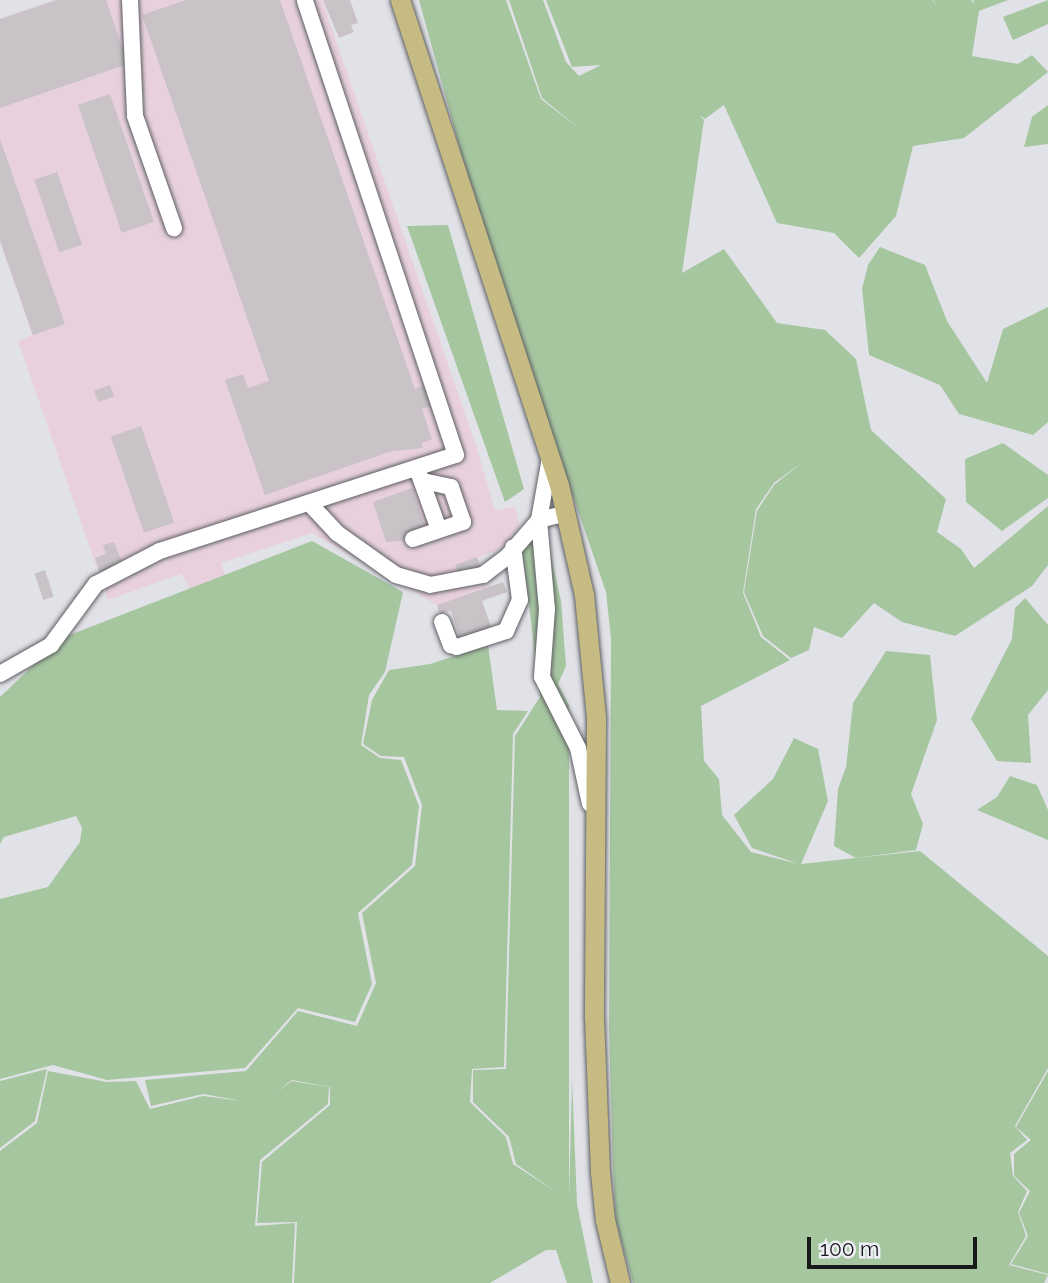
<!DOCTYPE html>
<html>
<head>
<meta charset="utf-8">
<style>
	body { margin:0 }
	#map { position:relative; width:1048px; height:1283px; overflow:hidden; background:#e1e2e7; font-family:Raleway,sans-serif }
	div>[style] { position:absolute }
	.industrial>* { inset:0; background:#e8d1dd }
	.green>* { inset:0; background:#a6c6a0 }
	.building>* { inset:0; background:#c9c3c7; transform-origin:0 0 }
	.roads { filter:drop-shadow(0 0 2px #5e5f64) drop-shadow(0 0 2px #5e5f64) }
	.minor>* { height:16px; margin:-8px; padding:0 8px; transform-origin:8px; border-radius:8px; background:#fff }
	.major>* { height:19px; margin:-9.5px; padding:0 9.5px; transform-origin:9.5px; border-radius:9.5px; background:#c6bc83 }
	span { translate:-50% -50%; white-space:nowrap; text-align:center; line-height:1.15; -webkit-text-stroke:5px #eeeff5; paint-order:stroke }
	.scale { position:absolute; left:807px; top:1237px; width:170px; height:32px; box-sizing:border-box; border:4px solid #19191b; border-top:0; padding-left:9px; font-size:21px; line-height:24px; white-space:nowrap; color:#19191b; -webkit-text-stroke:5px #eeeff5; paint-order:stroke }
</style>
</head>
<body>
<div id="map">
	<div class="industrial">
		<div style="clip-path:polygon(56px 0,322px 0,477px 448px,495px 511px,515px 506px,520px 525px,502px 548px,477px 558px,487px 587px,503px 582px,507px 592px,482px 601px,491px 627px,460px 638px,451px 611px,440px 614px,437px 605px,312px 533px,221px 563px,228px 584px,194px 595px,181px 574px,108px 600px,18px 341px,32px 335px,0 241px,0 19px)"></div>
	</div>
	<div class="green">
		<div style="clip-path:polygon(419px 0,506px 0,541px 99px,581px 130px,542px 98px,509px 0,543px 0,566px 62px,579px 76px,601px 65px,572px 67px,546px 0,932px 0,936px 4px,933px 0,971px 0,975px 5px,973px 0,1008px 0,979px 11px,972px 56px,1018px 64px,1032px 55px,1048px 72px,964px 138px,913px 146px,896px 216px,859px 258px,834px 233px,777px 223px,724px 105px,705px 119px,699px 115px,704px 120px,682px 273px,724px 249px,777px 323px,825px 330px,856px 359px,871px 430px,946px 499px,937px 532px,961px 549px,974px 568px,1048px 506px,1048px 565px,1032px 586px,955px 636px,902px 622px,874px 603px,842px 638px,814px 627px,809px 650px,791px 658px,763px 636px,744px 592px,757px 511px,774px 485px,804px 461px,774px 483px,756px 509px,743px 593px,761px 637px,790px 660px,701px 706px,704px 761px,719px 779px,722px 815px,751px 852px,799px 864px,752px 848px,734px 815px,773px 779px,794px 738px,818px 749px,828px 801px,801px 864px,920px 851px,1048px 956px,1048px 1068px,1015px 1126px,1027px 1140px,1010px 1153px,1013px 1176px,1027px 1191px,1018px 1212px,1026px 1236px,1009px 1265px,1048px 1275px,1044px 1283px,633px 1283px,616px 1221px,613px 1169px,609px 1029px,611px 639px,606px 592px,487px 247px)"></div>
		<div style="clip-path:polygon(1048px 0,1048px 24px,1013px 40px,1003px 17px)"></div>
		<div style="clip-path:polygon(1048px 105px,1048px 144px,1024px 147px,1032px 117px)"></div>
		<div style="clip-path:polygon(448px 225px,524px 489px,505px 502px,407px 226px)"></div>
		<div style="clip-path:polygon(880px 247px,925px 265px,947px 321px,987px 383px,1003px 329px,1048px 307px,1048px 422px,1033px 435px,959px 414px,940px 385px,869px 355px,862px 289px,868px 265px)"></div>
		<div style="clip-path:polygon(1003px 443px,1048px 475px,1048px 498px,1002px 531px,966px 502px,965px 459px)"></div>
		<div style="clip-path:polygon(544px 526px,561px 601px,566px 666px,558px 684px,569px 705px,569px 1200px,572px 1078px,577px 1204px,593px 1283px,567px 1283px,556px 1250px,546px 1250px,490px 1283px,294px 1283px,297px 1222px,257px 1223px,262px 1162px,330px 1105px,330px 1087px,292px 1080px,273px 1094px,292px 1081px,329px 1087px,328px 1104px,260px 1160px,255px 1226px,295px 1223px,292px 1283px,0 1283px,0 1151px,37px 1123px,48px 1071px,107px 1082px,136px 1081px,150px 1109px,203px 1096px,242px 1101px,203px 1094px,151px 1106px,145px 1080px,246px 1071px,298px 1011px,357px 1026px,376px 983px,362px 913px,415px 866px,422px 805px,404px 757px,381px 756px,363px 744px,372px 700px,389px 670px,430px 664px,488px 645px,497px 710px,528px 711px,513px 734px,504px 1067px,472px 1069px,470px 1102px,506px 1137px,513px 1164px,559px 1194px,516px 1164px,509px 1137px,473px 1102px,473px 1070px,506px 1069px,515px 736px,540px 697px,522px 548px)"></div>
		<div style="clip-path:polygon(312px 541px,403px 592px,385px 672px,369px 695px,361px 745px,380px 758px,401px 760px,419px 806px,412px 865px,358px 913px,372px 984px,355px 1022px,298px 1008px,245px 1068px,107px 1080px,53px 1065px,0 1079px,0 899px,48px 887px,80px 842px,82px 828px,76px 816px,4px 837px,0 844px,0 697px,62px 638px)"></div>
		<div style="clip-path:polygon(1025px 598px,1048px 625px,1048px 690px,1028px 715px,1031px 763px,997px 761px,971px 719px,1012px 639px,1015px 608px)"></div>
		<div style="clip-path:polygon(886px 651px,930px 655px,937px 720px,911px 794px,923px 824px,916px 850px,856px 858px,834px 846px,838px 789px,846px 767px,853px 703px)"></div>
		<div style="clip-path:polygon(1010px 776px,1037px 785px,1048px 810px,1048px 840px,977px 810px,997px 797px)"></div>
		<div style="clip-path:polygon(47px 1069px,35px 1121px,0 1148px,0 1081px)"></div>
		<div style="clip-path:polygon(1048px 1071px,1048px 1274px,1011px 1264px,1028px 1236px,1019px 1213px,1030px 1191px,1014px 1176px,1014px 1154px,1031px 1140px,1016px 1127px)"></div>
	</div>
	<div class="building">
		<div style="clip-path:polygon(56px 0,106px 0,128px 64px,0 108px,0 19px)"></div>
		<div style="clip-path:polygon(186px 0,280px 0,415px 389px,427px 384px,434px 405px,422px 409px,432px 439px,422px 443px,423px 448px,392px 451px,265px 495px,225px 380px,243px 374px,248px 388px,269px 381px,142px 15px)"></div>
		<div style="clip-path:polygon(323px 0,350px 0,358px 23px,351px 25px,354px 32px,339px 38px)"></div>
		<div style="left:110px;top:94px;width:135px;height:34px;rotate:71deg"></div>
		<div style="clip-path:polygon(0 139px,65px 324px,33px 335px,0 241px)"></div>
		<div style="left:57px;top:172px;width:77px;height:24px;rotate:71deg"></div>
		<div style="left:110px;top:385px;width:12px;height:17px;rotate:70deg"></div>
		<div style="left:141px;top:426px;width:102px;height:32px;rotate:71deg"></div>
		<div style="clip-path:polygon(412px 488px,425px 528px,406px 535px,408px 540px,386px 542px,373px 502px)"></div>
		<div style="clip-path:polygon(114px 542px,122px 562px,100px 573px,95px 558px,106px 554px,103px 545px)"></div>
		<div style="left:477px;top:557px;width:12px;height:23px;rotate:70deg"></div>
		<div style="left:45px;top:570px;width:28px;height:11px;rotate:72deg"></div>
		<div style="clip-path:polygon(503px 582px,507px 592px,482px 601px,491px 627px,460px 638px,451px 610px,440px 614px,437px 605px)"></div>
	</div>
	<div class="roads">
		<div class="minor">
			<div style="left:130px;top:0;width:116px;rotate:87.5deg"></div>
			<div style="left:135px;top:116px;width:119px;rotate:70.8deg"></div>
			<div style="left:550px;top:458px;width:63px;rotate:100.1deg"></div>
			<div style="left:539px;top:520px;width:89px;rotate:84.9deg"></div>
			<div style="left:547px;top:609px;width:68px;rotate:94.2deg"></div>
			<div style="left:542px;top:677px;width:80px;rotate:63.1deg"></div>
			<div style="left:578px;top:748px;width:57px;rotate:77.9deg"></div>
			<div style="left:419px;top:474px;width:59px;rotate:70.3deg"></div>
			<div style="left:310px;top:504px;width:40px;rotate:47deg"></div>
			<div style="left:337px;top:533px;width:72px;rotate:35.4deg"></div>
			<div style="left:396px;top:575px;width:35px;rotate:16deg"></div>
			<div style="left:430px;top:585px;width:54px;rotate:-10.7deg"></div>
			<div style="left:483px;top:575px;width:30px;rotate:-37deg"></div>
			<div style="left:507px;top:557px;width:49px;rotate:-49.1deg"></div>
			<div style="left:539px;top:520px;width:29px;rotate:-14deg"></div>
			<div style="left:413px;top:539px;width:53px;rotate:-18.8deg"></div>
			<div style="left:463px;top:522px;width:37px;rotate:-109deg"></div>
			<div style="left:451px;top:487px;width:30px;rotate:-168deg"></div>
			<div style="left:442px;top:622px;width:25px;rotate:69deg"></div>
			<div style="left:451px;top:645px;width:6px;rotate:18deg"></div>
			<div style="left:457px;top:647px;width:52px;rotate:-18.1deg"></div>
			<div style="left:506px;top:631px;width:34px;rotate:-66deg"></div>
			<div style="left:520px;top:600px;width:53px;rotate:-97.5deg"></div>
			<div style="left:0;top:674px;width:59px;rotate:-29.6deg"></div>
			<div style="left:51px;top:645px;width:76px;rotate:-53.6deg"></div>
			<div style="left:96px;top:584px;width:72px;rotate:-27.3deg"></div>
			<div style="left:160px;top:551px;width:311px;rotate:-18deg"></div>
			<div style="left:456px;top:455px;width:479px;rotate:-108.4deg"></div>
		</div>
		<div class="major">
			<div style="left:400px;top:0;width:510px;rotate:71.85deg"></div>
			<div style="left:559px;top:485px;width:113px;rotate:77.2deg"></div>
			<div style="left:584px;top:595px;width:124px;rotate:84.4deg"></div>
			<div style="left:596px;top:718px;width:298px;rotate:90.4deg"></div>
			<div style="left:594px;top:1016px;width:156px;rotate:87.8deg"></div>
			<div style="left:600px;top:1172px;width:48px;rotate:84.1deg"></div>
			<div style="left:605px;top:1220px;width:65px;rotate:76.6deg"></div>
		</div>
	</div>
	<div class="scale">100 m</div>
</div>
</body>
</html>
